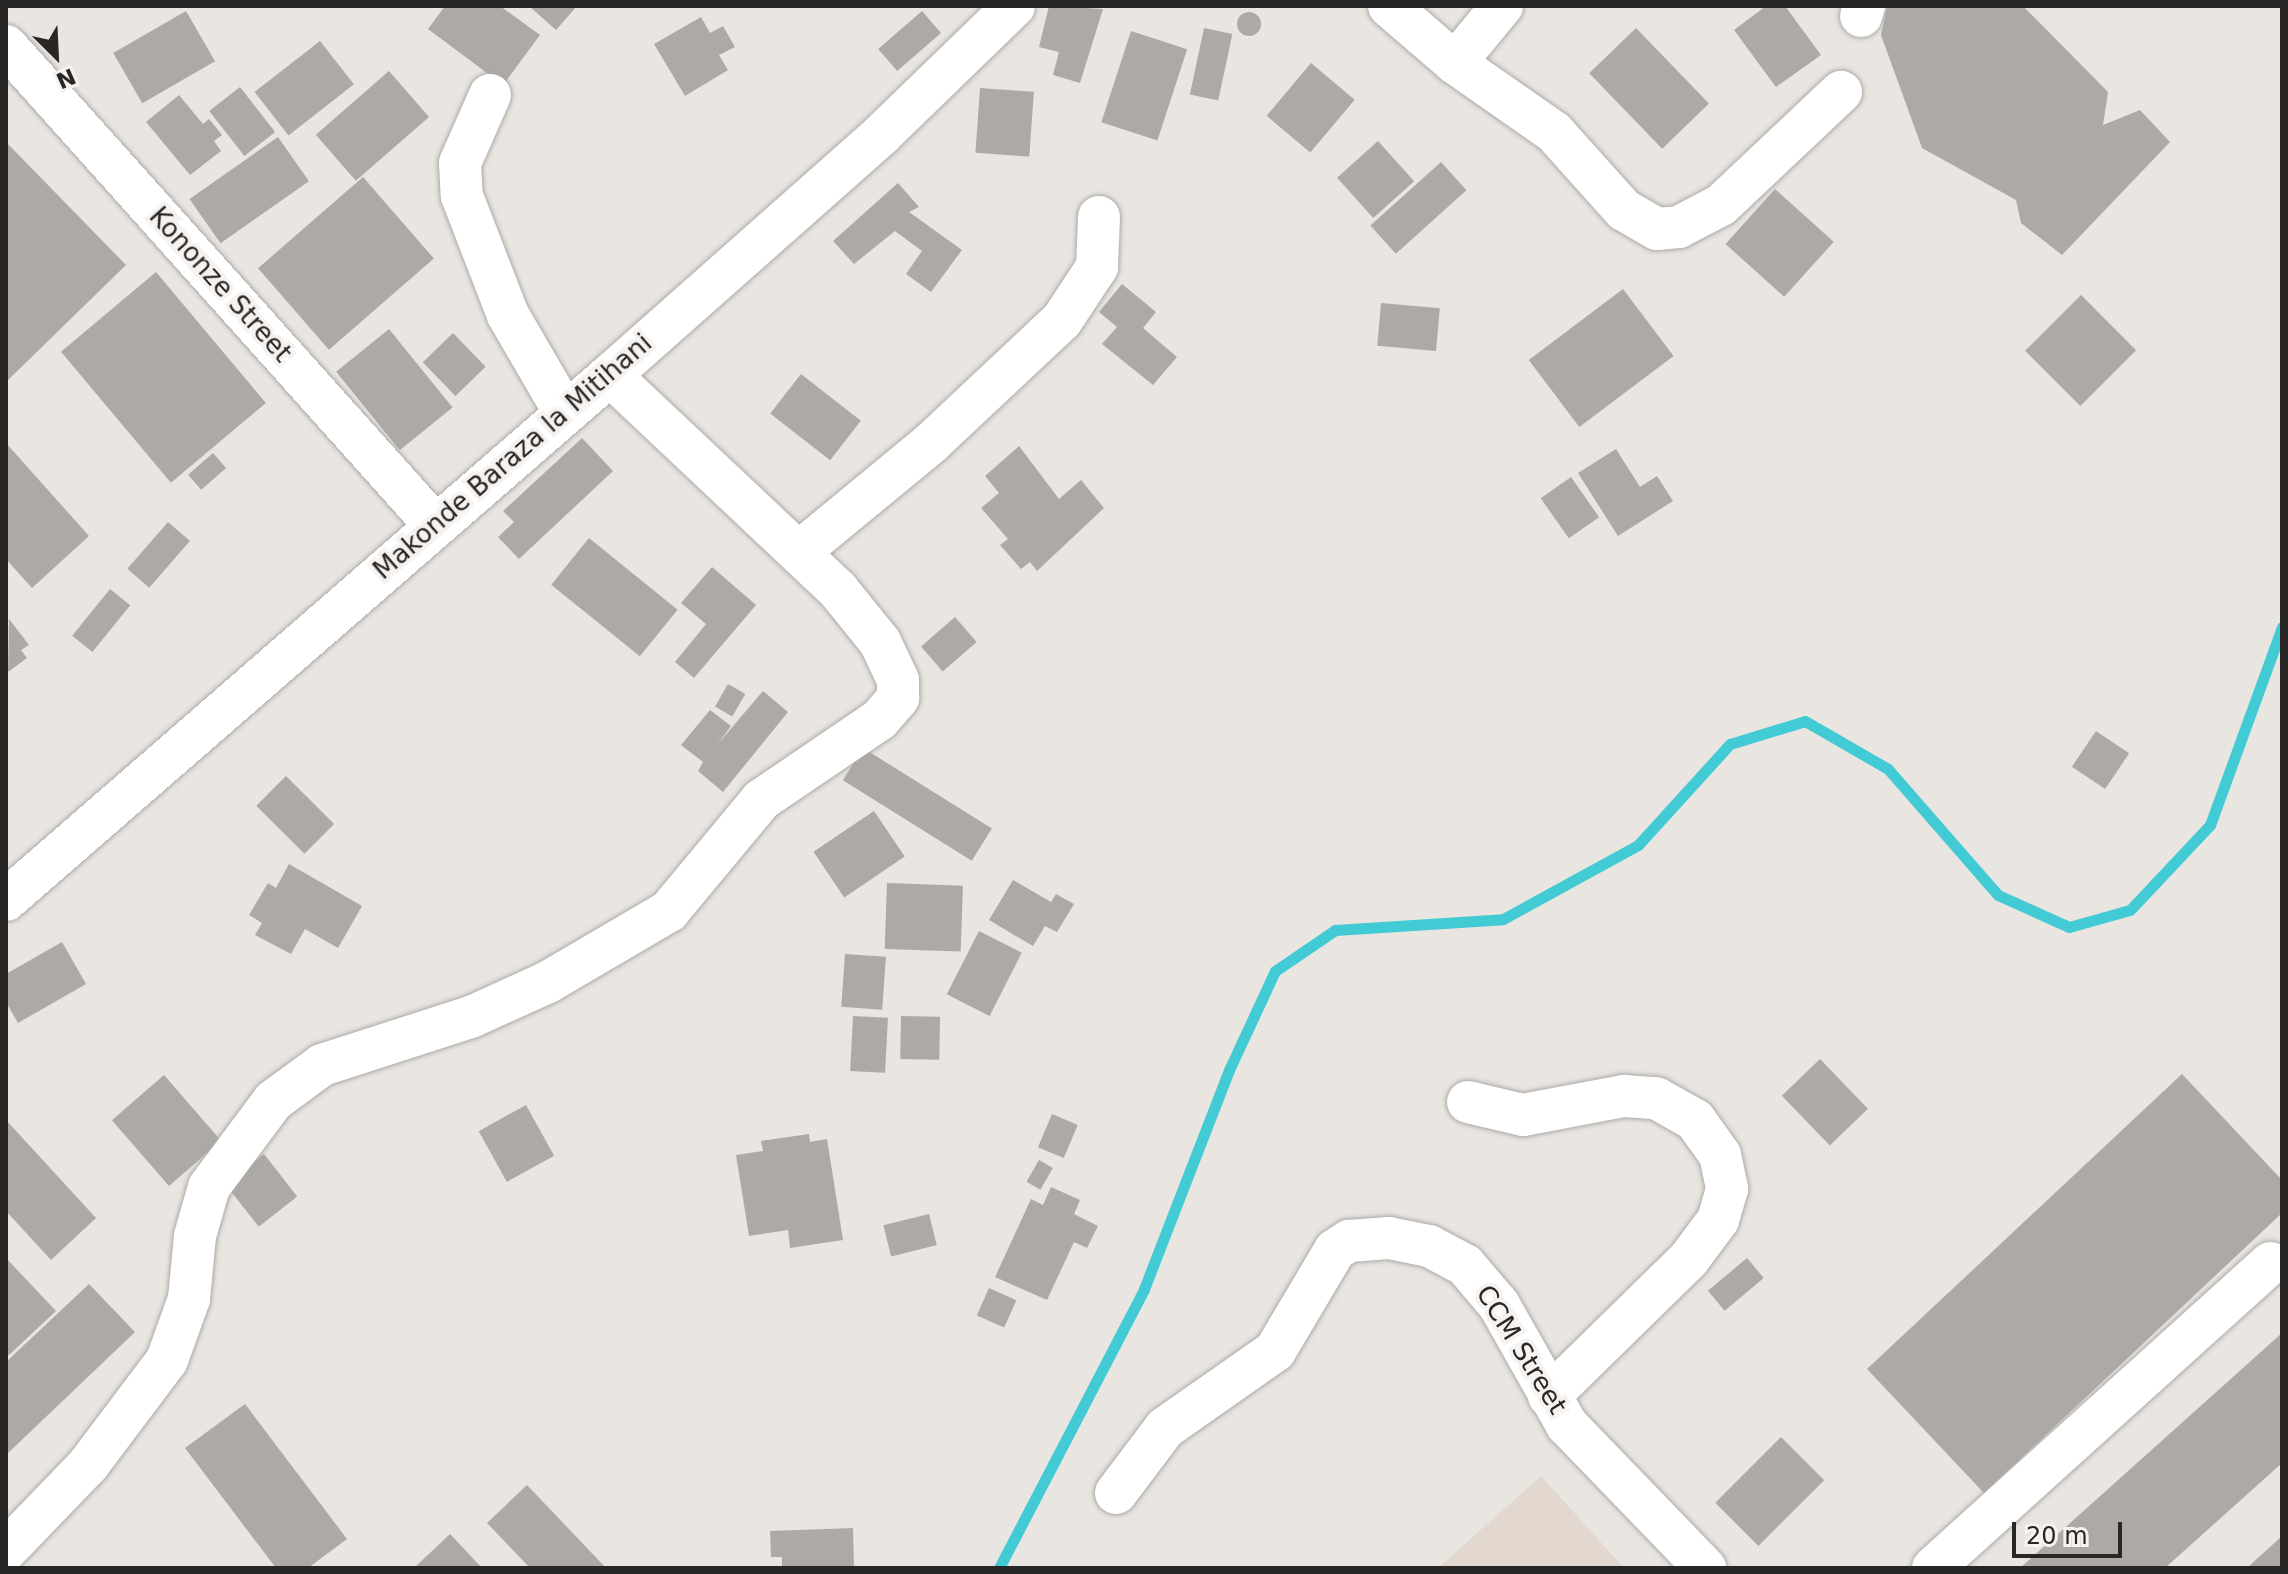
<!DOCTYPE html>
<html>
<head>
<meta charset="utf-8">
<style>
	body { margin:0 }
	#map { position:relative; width:2288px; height:1574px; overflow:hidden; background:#e9e5e1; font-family:"DejaVu Sans",sans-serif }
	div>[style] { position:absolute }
	.built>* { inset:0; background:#e2d8d0 }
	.stream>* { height:11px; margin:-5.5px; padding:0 5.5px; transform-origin:5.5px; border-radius:5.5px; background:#42cad5 }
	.building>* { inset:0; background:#aca9a6; transform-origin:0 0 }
	.round { border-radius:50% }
	.roads { filter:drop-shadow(0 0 2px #adaaa7) drop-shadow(0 0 2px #adaaa7) }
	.minor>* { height:42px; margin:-21px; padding:0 21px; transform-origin:21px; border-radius:21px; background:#fff }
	span { translate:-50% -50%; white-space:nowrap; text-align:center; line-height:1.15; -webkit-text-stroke:8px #f6f2ef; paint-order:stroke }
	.street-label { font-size:26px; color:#292726 }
	.frame { position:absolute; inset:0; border:8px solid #292726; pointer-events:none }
	.north { position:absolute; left:16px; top:16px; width:80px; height:80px; -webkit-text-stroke:6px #f6f2ef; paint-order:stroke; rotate:156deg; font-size:22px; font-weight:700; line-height:32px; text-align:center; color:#292726 }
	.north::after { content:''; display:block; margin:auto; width:28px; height:36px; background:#292726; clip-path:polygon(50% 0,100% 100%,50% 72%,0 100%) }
	.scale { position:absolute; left:2012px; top:1522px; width:110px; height:36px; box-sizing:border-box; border:4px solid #292726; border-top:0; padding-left:10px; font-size:24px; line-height:28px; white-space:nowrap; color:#292726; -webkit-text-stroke:6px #f6f2ef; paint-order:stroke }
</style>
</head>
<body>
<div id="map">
	<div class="built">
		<div style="clip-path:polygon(1541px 1476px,1624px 1568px,1438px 1568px)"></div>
	</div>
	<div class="stream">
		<div style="left:999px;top:1568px;width:314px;rotate:-62.5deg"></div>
		<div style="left:1144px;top:1289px;width:235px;rotate:-68.8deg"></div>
		<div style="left:1229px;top:1070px;width:109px;rotate:-65.1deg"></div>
		<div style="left:1275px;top:971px;width:73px;rotate:-34.3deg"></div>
		<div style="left:1335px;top:930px;width:168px;rotate:-3.7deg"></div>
		<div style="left:1503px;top:919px;width:154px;rotate:-28.7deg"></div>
		<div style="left:1638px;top:845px;width:137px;rotate:-47.7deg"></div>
		<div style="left:1730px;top:744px;width:78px;rotate:-17deg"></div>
		<div style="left:1805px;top:721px;width:96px;rotate:30deg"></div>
		<div style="left:1888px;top:769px;width:167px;rotate:48.9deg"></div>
		<div style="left:1998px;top:895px;width:78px;rotate:24.3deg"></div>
		<div style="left:2069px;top:927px;width:63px;rotate:-15.6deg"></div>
		<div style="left:2130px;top:910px;width:117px;rotate:-46.7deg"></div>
		<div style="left:2210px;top:825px;width:211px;rotate:-70deg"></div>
	</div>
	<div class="building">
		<div style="clip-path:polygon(445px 6px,500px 6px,540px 35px,503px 85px,428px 29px)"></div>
		<div style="clip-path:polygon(529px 6px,577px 6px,556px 30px)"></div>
		<div style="clip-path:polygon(1049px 6px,1103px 9px,1080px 83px,1053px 75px,1059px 52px,1039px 47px)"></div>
		<div style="clip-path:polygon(1766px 6px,1785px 6px,1821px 55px,1776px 87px,1734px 30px)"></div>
		<div style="clip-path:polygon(1887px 6px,2023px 6px,2108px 92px,2103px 125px,2140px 110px,2170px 142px,2062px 255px,2021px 223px,2016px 200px,1922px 148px,1881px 35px)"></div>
		<div style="left:186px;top:11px;width:58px;height:84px;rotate:60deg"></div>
		<div style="left:922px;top:11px;width:29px;height:58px;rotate:49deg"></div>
		<div class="round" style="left:1237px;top:12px;width:24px;height:24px"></div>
		<div style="clip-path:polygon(701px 17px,710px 33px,723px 26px,735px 47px,719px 55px,728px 70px,685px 96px,654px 44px)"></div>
		<div style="left:1204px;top:28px;width:29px;height:68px;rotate:12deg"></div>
		<div style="left:1636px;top:28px;width:105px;height:65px;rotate:46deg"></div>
		<div style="left:1131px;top:31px;width:59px;height:96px;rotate:18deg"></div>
		<div style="left:320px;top:41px;width:55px;height:83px;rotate:52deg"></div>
		<div style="left:1311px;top:63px;width:57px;height:69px;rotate:40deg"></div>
		<div style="left:389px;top:71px;width:61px;height:97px;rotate:49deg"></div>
		<div style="left:240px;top:87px;width:57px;height:39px;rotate:52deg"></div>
		<div style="left:980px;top:88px;width:54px;height:65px;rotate:4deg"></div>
		<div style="clip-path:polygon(179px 95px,203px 124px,209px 119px,222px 135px,214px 141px,221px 151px,190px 175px,146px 122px)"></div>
		<div style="left:278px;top:137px;width:54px;height:108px;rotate:55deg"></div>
		<div style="left:1378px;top:141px;width:54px;height:55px;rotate:48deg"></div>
		<div style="clip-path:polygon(6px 142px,126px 265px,6px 382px)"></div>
		<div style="left:1441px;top:162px;width:38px;height:95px;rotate:48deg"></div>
		<div style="left:363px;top:177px;width:108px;height:139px;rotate:49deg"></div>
		<div style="clip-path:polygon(898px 183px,919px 207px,909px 212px,962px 250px,931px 292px,906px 274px,922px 251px,895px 231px,854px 264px,833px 241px)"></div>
		<div style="left:1775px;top:189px;width:79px;height:74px;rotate:42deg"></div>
		<div style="left:156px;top:272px;width:171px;height:124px;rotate:50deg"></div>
		<div style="clip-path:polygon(1122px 284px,1156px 312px,1143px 328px,1177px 357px,1153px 385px,1102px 344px,1117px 327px,1099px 312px)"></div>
		<div style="left:1623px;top:289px;width:84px;height:118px;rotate:53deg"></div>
		<div style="left:2081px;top:295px;width:78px;height:79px;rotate:45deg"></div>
		<div style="left:1381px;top:303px;width:59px;height:43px;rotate:5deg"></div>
		<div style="left:389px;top:329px;width:101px;height:68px;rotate:51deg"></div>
		<div style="left:453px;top:333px;width:47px;height:42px;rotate:46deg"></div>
		<div style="left:801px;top:374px;width:76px;height:50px;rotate:38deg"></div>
		<div style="clip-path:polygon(582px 438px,613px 471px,519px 559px,498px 537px,514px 522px,503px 511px)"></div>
		<div style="clip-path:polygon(6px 443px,89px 536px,32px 588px,6px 559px)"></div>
		<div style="clip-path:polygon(1019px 446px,1059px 499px,1081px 480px,1104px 508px,1037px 571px,1030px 562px,1021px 569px,1000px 545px,1008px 539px,981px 508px,999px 493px,985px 476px)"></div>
		<div style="clip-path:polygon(1616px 449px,1640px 487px,1657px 476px,1673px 501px,1618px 536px,1578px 473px)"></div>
		<div style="left:213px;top:453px;width:20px;height:33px;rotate:49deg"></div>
		<div style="left:1571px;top:477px;width:49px;height:37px;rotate:55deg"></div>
		<div style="left:168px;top:522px;width:29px;height:62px;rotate:41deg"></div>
		<div style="left:589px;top:538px;width:114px;height:60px;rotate:39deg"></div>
		<div style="clip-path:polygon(712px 567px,756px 605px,694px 678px,675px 662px,706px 624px,681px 603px)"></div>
		<div style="left:110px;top:589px;width:26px;height:60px;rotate:39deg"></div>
		<div style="left:955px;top:617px;width:33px;height:45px;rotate:49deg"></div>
		<div style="clip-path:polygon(9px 619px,29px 645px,21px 650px,27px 658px,8px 672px)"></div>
		<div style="left:728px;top:684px;width:20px;height:26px;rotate:30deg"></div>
		<div style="clip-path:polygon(763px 691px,788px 712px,723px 792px,698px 771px,703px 762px,681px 745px,710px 710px,731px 726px,717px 745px)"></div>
		<div style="left:2096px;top:731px;width:40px;height:43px;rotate:34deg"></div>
		<div style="left:863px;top:748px;width:152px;height:38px;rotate:32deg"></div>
		<div style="left:286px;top:776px;width:68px;height:42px;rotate:45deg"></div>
		<div style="left:874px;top:811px;width:55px;height:73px;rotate:56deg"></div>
		<div style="clip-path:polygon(289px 864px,362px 906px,338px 948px,305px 929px,291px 954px,255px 935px,262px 923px,249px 915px,268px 883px,276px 888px)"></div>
		<div style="clip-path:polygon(1013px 880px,1051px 902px,1056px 894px,1074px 904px,1057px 932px,1045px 926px,1033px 946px,989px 920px)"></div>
		<div style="left:887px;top:883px;width:76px;height:66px;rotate:2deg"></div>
		<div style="left:979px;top:931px;width:48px;height:71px;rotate:27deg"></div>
		<div style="clip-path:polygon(62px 942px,86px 984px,18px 1023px,6px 1002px,6px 974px)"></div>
		<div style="left:845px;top:954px;width:41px;height:53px;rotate:4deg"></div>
		<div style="left:853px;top:1016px;width:35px;height:55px;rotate:3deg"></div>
		<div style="left:901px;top:1016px;width:39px;height:43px;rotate:1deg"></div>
		<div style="left:1820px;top:1059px;width:69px;height:53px;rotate:46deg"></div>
		<div style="clip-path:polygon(2182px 1074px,2282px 1180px,2282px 1213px,1984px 1493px,1867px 1369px)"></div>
		<div style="left:164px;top:1075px;width:87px;height:69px;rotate:49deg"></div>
		<div style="left:526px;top:1105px;width:58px;height:54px;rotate:61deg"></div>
		<div style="left:1052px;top:1114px;width:28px;height:36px;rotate:23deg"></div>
		<div style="clip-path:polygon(6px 1120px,96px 1218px,51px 1260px,6px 1211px)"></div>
		<div style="clip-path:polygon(809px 1134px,810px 1142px,827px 1139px,843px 1240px,790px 1248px,788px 1230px,749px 1236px,736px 1155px,763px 1151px,761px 1141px)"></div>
		<div style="left:264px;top:1154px;width:54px;height:49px;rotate:52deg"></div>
		<div style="left:1039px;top:1160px;width:16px;height:25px;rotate:30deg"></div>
		<div style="clip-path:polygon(1051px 1187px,1080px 1200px,1074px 1214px,1098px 1226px,1087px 1248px,1074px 1242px,1047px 1300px,995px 1277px,1031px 1199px,1043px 1205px)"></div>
		<div style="left:929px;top:1214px;width:32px;height:47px;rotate:76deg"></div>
		<div style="clip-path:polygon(6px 1258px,56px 1311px,9px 1355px,6px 1352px)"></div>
		<div style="left:1747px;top:1258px;width:26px;height:51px;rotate:50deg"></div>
		<div style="clip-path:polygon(89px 1284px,135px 1332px,6px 1455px,6px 1362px)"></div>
		<div style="left:989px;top:1288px;width:30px;height:30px;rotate:24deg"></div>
		<div style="clip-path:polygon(2282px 1333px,2282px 1463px,2165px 1568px,2020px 1568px)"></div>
		<div style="clip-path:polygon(245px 1404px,347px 1539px,308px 1568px,276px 1568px,185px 1448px)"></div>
		<div style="left:1781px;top:1437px;width:61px;height:93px;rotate:45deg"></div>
		<div style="clip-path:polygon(527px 1485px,606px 1568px,530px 1568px,487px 1523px)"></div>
		<div style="clip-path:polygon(853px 1528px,854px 1568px,782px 1568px,782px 1557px,771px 1557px,770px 1531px)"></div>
		<div style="clip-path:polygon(450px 1534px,482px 1568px,414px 1568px)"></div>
		<div style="clip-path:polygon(2282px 1536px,2282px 1568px,2247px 1568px)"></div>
	</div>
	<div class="roads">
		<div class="minor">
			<div style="left:1389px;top:6px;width:87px;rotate:40.8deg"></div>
			<div style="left:1455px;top:63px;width:121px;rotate:34.9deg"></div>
			<div style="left:1554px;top:132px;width:105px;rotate:48.1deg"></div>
			<div style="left:1624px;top:210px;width:38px;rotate:30deg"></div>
			<div style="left:1657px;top:229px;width:22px;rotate:-5deg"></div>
			<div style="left:1679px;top:227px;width:47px;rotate:-27.6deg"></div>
			<div style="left:1721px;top:205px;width:165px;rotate:-43.3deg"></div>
			<div style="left:1861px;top:16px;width:10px;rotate:-73deg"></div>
			<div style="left:6px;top:46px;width:642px;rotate:48.16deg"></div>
			<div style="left:1455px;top:63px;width:74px;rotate:-50.5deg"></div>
			<div style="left:490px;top:95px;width:74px;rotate:113.8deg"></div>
			<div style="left:460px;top:163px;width:33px;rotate:87deg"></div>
			<div style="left:462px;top:196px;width:128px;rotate:68.9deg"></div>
			<div style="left:508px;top:315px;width:113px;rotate:59.8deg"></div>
			<div style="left:799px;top:552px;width:170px;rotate:-39.5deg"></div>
			<div style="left:930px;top:444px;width:181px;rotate:-43.2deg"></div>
			<div style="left:1062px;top:320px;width:64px;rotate:-56.6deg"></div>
			<div style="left:1097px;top:267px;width:50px;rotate:-87.7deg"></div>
			<div style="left:6px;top:900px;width:800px;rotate:-41deg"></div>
			<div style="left:610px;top:375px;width:363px;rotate:-41.5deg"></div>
			<div style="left:882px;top:134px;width:184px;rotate:-44.1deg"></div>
			<div style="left:1468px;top:1102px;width:57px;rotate:13.3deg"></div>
			<div style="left:1523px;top:1115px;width:103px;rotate:-10.7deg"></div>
			<div style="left:1624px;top:1096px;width:32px;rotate:4deg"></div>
			<div style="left:1656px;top:1098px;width:45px;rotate:29.4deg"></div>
			<div style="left:1695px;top:1120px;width:43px;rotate:54.5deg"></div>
			<div style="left:1720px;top:1155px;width:35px;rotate:78deg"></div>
			<div style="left:1727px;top:1189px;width:32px;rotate:106deg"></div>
			<div style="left:1718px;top:1220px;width:49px;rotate:126.6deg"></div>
			<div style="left:1689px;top:1259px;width:196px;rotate:135.6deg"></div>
			<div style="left:1116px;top:1493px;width:81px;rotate:-53deg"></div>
			<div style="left:1165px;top:1428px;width:134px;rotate:-35deg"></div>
			<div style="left:1275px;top:1351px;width:117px;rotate:-59.3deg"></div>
			<div style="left:1335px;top:1250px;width:17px;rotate:-33deg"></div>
			<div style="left:1349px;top:1241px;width:40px;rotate:-4.3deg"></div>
			<div style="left:1389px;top:1238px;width:41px;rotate:11.3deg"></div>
			<div style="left:1429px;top:1246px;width:41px;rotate:27.8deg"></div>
			<div style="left:1465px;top:1265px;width:52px;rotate:49.6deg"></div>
			<div style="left:1499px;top:1305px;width:138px;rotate:60.5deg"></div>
			<div style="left:1567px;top:1425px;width:199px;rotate:46deg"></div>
			<div style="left:6px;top:1550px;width:118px;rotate:-46deg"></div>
			<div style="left:88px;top:1465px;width:131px;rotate:-53deg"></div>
			<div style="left:167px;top:1360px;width:65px;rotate:-70.2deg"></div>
			<div style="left:189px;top:1299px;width:63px;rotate:-84.6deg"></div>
			<div style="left:195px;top:1236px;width:51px;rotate:-74.1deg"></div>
			<div style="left:209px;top:1187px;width:107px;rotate:-53.3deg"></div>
			<div style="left:273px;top:1101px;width:61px;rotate:-36.3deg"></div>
			<div style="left:322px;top:1065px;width:157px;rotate:-17.9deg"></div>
			<div style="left:471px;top:1017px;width:85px;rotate:-24.4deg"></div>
			<div style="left:548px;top:982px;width:140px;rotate:-30.4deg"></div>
			<div style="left:669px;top:911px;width:144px;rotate:-50.3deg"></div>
			<div style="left:761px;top:800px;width:144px;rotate:-34.2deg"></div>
			<div style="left:880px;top:719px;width:28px;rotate:-49deg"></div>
			<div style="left:898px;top:698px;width:18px;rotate:-90deg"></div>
			<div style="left:898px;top:680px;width:42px;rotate:-115.3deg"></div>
			<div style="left:880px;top:642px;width:67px;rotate:-128.9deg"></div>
			<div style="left:838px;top:590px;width:313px;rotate:-136.7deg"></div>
			<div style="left:1933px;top:1568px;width:455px;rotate:-42.1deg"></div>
		</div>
	</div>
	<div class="street-label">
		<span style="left:220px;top:285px;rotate:48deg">Kononze Street</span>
		<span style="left:513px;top:457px;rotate:-41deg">Makonde Baraza la Mitihani</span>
		<span style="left:1521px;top:1350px;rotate:58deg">CCM Street</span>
	</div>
	<div class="frame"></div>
	<div class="north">N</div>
	<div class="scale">20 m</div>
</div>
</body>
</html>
